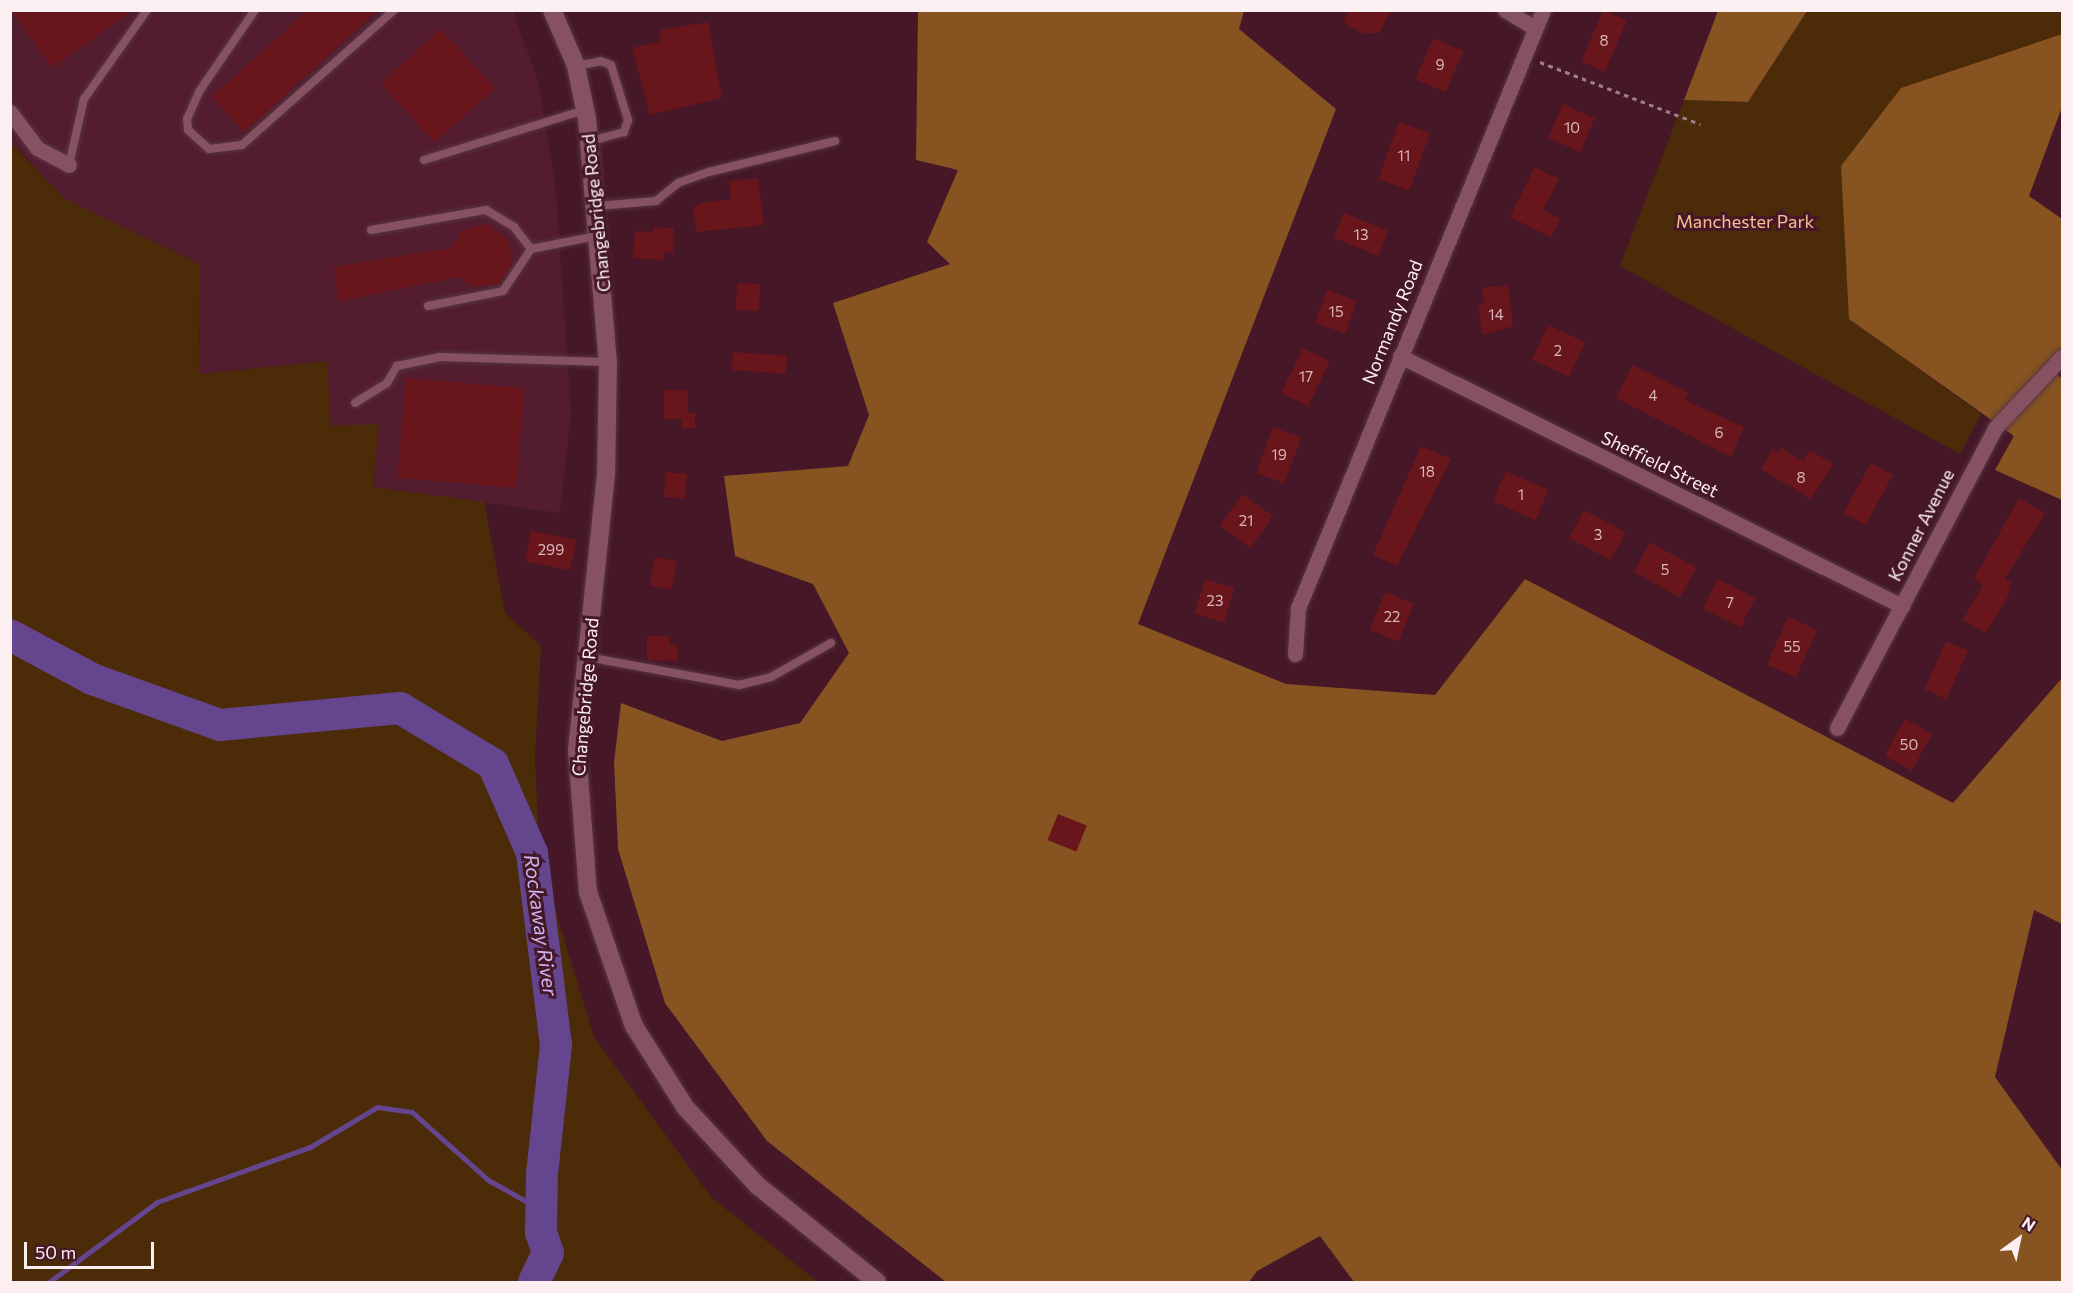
<!DOCTYPE html>
<html>
<head>
<meta charset="utf-8">
<style>
	body { margin:0 }
	#map { position:relative; width:2073px; height:1293px; overflow:hidden; background:#451727; font-family:Commissioner,sans-serif }
	div>[style] { position:absolute }
	.built>* { inset:0; background:#531d2f }
	.green>* { inset:0; background:#4c2b09 }
	.forest>* { inset:0; background:#865321 }
	.stream>* { height:5px; margin:-2.5px; padding:0 2.5px; transform-origin:2.5px; border-radius:2.5px; background:#64458e }
	.river>* { height:32px; margin:-16px; padding:0 16px; transform-origin:16px; border-radius:16px; background:#64458e }
	.building>* { inset:0; background:#69151c; transform-origin:0 0 }
	.path>* { height:3px; margin-top:-1.5px; transform-origin:0; background:repeating-linear-gradient(90deg,#9d7f89 0 4.5px,transparent 0 9px) }
	.roads { filter:drop-shadow(0 0 2px #573542) drop-shadow(0 0 2px #573542) }
	.lane>* { height:8px; margin:-4px; padding:0 4px; transform-origin:4px; border-radius:4px; background:#865261 }
	.street>* { height:15px; margin:-7.5px; padding:0 7.5px; transform-origin:7.5px; border-radius:7.5px; background:#865261 }
	.secondary>* { height:18px; margin:-9px; padding:0 9px; transform-origin:9px; border-radius:9px; background:#865261 }
	span { translate:-50% -50%; white-space:nowrap; text-align:center; line-height:1.15; -webkit-text-stroke:6px #451727; paint-order:stroke }
	.number-label { font-size:15px; color:#d7b8bc }
	.number-label span { -webkit-text-stroke-width:0 }
	.street-label { font-size:18px; color:#fceff2 }
	.park-label { font-size:18px; color:#f9c192 }
	.water-label { font-size:20px; color:#cbb5f2; font-style:italic }
	.frame { position:absolute; inset:0; border:12px solid #fceff2; pointer-events:none }
	.north { position:absolute; left:1989px; top:1209px; width:60px; height:60px; -webkit-text-stroke:4px #451727; paint-order:stroke; rotate:33deg; font-size:16px; font-weight:700; line-height:24px; text-align:center; color:#fceff2 }
	.north::after { content:''; display:block; margin:auto; width:21px; height:27px; background:#fceff2; clip-path:polygon(50% 0,100% 100%,50% 72%,0 100%) }
	.scale { position:absolute; left:24px; top:1242px; width:130px; height:27px; box-sizing:border-box; border:3px solid #fceff2; border-top:0; padding-left:8px; font-size:18px; line-height:21px; white-space:nowrap; color:#fceff2; -webkit-text-stroke:4px #451727; paint-order:stroke }
</style>
</head>
<body>
<div id="map">
	<div class="built">
		<div style="clip-path:polygon(11px 11px,513px 11px,538px 81px,556px 191px,571px 413px,560px 513px,373px 487px,379px 425px,331px 426px,326px 361px,199px 374px,200px 264px,65px 199px,11px 142px)"></div>
	</div>
	<div class="green">
		<div style="clip-path:polygon(1807px 11px,2062px 11px,2062px 34px,1901px 88px,1849px 319px,1981px 414px,1960px 454px,1620px 266px,1684px 100px,1748px 102px)"></div>
		<div style="clip-path:polygon(10px 142px,65px 199px,200px 264px,199px 374px,327px 361px,331px 426px,379px 424px,373px 487px,484px 502px,505px 613px,541px 646px,535px 758px,540px 860px,594px 1037px,711px 1197px,818px 1282px,11px 1282px)"></div>
	</div>
	<div class="forest">
		<div style="clip-path:polygon(918px 11px,1244px 11px,1239px 29px,1336px 109px,1138px 624px,1286px 684px,1435px 695px,1525px 579px,1953px 803px,2062px 678px,2062px 924px,2034px 910px,1995px 1077px,2062px 1170px,2062px 1282px,1354px 1282px,1320px 1236px,1257px 1271px,1249px 1282px,946px 1282px,767px 1141px,665px 1003px,618px 849px,614px 762px,621px 703px,722px 741px,800px 723px,849px 653px,813px 584px,735px 556px,724px 476px,848px 466px,869px 415px,833px 303px,950px 264px,927px 242px,958px 170px,916px 160px)"></div>
		<div style="clip-path:polygon(1718px 11px,1807px 11px,1748px 102px,1684px 100px)"></div>
		<div style="clip-path:polygon(2062px 34px,2062px 107px,2029px 196px,2062px 219px,2062px 362px,2051px 370px,2062px 378px,2062px 500px,1995px 470px,2014px 436px,1849px 319px,1841px 166px,1901px 88px)"></div>
	</div>
	<div class="stream">
		<div style="left:49px;top:1282px;width:134px;rotate:-36.5deg"></div>
		<div style="left:157px;top:1202px;width:163px;rotate:-19.8deg"></div>
		<div style="left:310px;top:1147px;width:78px;rotate:-30.8deg"></div>
		<div style="left:377px;top:1107px;width:35px;rotate:8deg"></div>
		<div style="left:412px;top:1112px;width:102px;rotate:41.8deg"></div>
		<div style="left:488px;top:1180px;width:62px;rotate:29.1deg"></div>
	</div>
	<div class="river">
		<div style="left:10px;top:635px;width:93px;rotate:28.2deg"></div>
		<div style="left:92px;top:679px;width:136px;rotate:19.8deg"></div>
		<div style="left:220px;top:725px;width:181px;rotate:-5.4deg"></div>
		<div style="left:400px;top:708px;width:109px;rotate:31.1deg"></div>
		<div style="left:493px;top:764px;width:97px;rotate:66.3deg"></div>
		<div style="left:532px;top:853px;width:193px;rotate:82.9deg"></div>
		<div style="left:556px;top:1045px;width:129px;rotate:96.2deg"></div>
		<div style="left:542px;top:1173px;width:59px;rotate:91deg"></div>
		<div style="left:541px;top:1232px;width:22px;rotate:72deg"></div>
		<div style="left:548px;top:1253px;width:32px;rotate:116deg"></div>
	</div>
	<div class="building">
		<div style="clip-path:polygon(11px 10px,132px 10px,52px 68px)"></div>
		<div style="clip-path:polygon(308px 10px,378px 10px,244px 132px,212px 97px)"></div>
		<div style="clip-path:polygon(1349px 10px,1392px 10px,1379px 33px,1362px 33px,1343px 22px)"></div>
		<div style="left:1603px;top:10px;width:26px;height:56px;rotate:23deg"></div>
		<div style="clip-path:polygon(708px 22px,722px 98px,650px 115px,632px 48px,661px 41px,659px 30px)"></div>
		<div style="left:441px;top:29px;width:80px;height:81px;rotate:48deg"></div>
		<div style="left:1433px;top:38px;width:33px;height:45px;rotate:23deg"></div>
		<div style="left:1563px;top:104px;width:35px;height:37px;rotate:24deg"></div>
		<div style="left:1399px;top:122px;width:33px;height:61px;rotate:20deg"></div>
		<div style="clip-path:polygon(1535px 167px,1559px 179px,1543px 210px,1560px 219px,1551px 237px,1510px 217px)"></div>
		<div style="clip-path:polygon(758px 178px,764px 225px,696px 232px,693px 209px,699px 203px,731px 199px,729px 181px)"></div>
		<div style="left:1344px;top:213px;width:48px;height:27px;rotate:22deg"></div>
		<div style="clip-path:polygon(488px 224px,507px 239px,513px 262px,499px 284px,474px 287px,459px 277px,339px 301px,333px 267px,451px 248px,462px 230px)"></div>
		<div style="clip-path:polygon(654px 227px,674px 228px,673px 253px,664px 252px,664px 260px,633px 258px,635px 231px,654px 232px)"></div>
		<div style="left:737px;top:283px;width:23px;height:27px;rotate:2deg"></div>
		<div style="clip-path:polygon(1508px 285px,1513px 326px,1482px 335px,1478px 304px,1484px 304px,1482px 288px)"></div>
		<div style="left:1327px;top:290px;width:32px;height:35px;rotate:20deg"></div>
		<div style="left:1548px;top:325px;width:41px;height:38px;rotate:25deg"></div>
		<div style="left:1303px;top:348px;width:30px;height:50px;rotate:26deg"></div>
		<div style="left:733px;top:352px;width:54px;height:18px;rotate:4deg"></div>
		<div style="clip-path:polygon(1633px 365px,1689px 393px,1685px 400px,1744px 427px,1731px 457px,1616px 398px)"></div>
		<div style="left:406px;top:378px;width:119px;height:100px;rotate:5deg"></div>
		<div style="clip-path:polygon(664px 390px,688px 390px,688px 413px,695px 413px,695px 428px,682px 428px,682px 419px,664px 419px)"></div>
		<div style="left:1273px;top:427px;width:30px;height:49px;rotate:20deg"></div>
		<div style="clip-path:polygon(1421px 446px,1451px 459px,1397px 566px,1373px 555px)"></div>
		<div style="clip-path:polygon(1781px 448px,1803px 461px,1810px 450px,1833px 464px,1811px 499px,1761px 469px,1773px 449px,1778px 453px)"></div>
		<div style="left:1871px;top:463px;width:25px;height:57px;rotate:29deg"></div>
		<div style="left:1506px;top:471px;width:47px;height:33px;rotate:24deg"></div>
		<div style="left:666px;top:472px;width:21px;height:25px;rotate:5deg"></div>
		<div style="left:1242px;top:494px;width:38px;height:39px;rotate:35deg"></div>
		<div style="clip-path:polygon(2019px 498px,2045px 513px,2005px 579px,2011px 582px,2008px 596px,1986px 633px,1963px 620px,1983px 585px,1974px 579px)"></div>
		<div style="left:1584px;top:510px;width:47px;height:32px;rotate:28deg"></div>
		<div style="left:531px;top:531px;width:46px;height:31px;rotate:11deg"></div>
		<div style="left:1650px;top:542px;width:53px;height:34px;rotate:29deg"></div>
		<div style="left:655px;top:557px;width:22px;height:29px;rotate:10deg"></div>
		<div style="left:1205px;top:579px;width:31px;height:36px;rotate:17deg"></div>
		<div style="left:1718px;top:579px;width:42px;height:33px;rotate:27deg"></div>
		<div style="left:1385px;top:592px;width:31px;height:41px;rotate:22deg"></div>
		<div style="left:1788px;top:617px;width:32px;height:52px;rotate:24deg"></div>
		<div style="clip-path:polygon(647px 636px,669px 636px,669px 645px,677px 645px,677px 661px,647px 660px)"></div>
		<div style="left:1946px;top:641px;width:24px;height:53px;rotate:24deg"></div>
		<div style="left:1905px;top:719px;width:31px;height:42px;rotate:29deg"></div>
		<div style="left:1058px;top:814px;width:31px;height:28px;rotate:22deg"></div>
	</div>
	<div class="path">
		<div style="left:1540px;top:62px;width:172px;rotate:21.2deg"></div>
	</div>
	<div class="roads">
		<div class="lane">
			<div style="left:255px;top:10px;width:97px;rotate:124.5deg"></div>
			<div style="left:200px;top:90px;width:32px;rotate:114deg"></div>
			<div style="left:187px;top:119px;width:11px;rotate:85deg"></div>
			<div style="left:188px;top:130px;width:28px;rotate:42deg"></div>
			<div style="left:209px;top:149px;width:33px;rotate:-7deg"></div>
			<div style="left:242px;top:145px;width:203px;rotate:-41.6deg"></div>
			<div style="left:576px;top:66px;width:25px;rotate:-11deg"></div>
			<div style="left:601px;top:61px;width:11px;rotate:22deg"></div>
			<div style="left:611px;top:65px;width:58px;rotate:72.8deg"></div>
			<div style="left:628px;top:120px;width:13px;rotate:108deg"></div>
			<div style="left:624px;top:132px;width:35px;rotate:165deg"></div>
			<div style="left:424px;top:160px;width:169px;rotate:-17.3deg"></div>
			<div style="left:69px;top:165px;width:68px;rotate:-77.2deg"></div>
			<div style="left:84px;top:99px;width:109px;rotate:-54.7deg"></div>
			<div style="left:598px;top:206px;width:58px;rotate:-4.9deg"></div>
			<div style="left:656px;top:201px;width:28px;rotate:-39deg"></div>
			<div style="left:678px;top:183px;width:33px;rotate:-20deg"></div>
			<div style="left:709px;top:172px;width:130px;rotate:-13.8deg"></div>
			<div style="left:371px;top:230px;width:117px;rotate:-9.9deg"></div>
			<div style="left:486px;top:210px;width:33px;rotate:31deg"></div>
			<div style="left:514px;top:227px;width:28px;rotate:52deg"></div>
			<div style="left:428px;top:306px;width:76px;rotate:-11.3deg"></div>
			<div style="left:503px;top:291px;width:50px;rotate:-56.3deg"></div>
			<div style="left:531px;top:249px;width:66px;rotate:-11.3deg"></div>
			<div style="left:355px;top:403px;width:38px;rotate:-32deg"></div>
			<div style="left:387px;top:383px;width:20px;rotate:-60deg"></div>
			<div style="left:397px;top:366px;width:44px;rotate:-11.8deg"></div>
			<div style="left:440px;top:357px;width:167px;rotate:1.7deg"></div>
			<div style="left:587px;top:657px;width:155px;rotate:10.4deg"></div>
			<div style="left:739px;top:685px;width:33px;rotate:-14deg"></div>
			<div style="left:771px;top:677px;width:69px;rotate:-29.5deg"></div>
		</div>
		<div class="street">
			<div style="left:1505px;top:10px;width:35px;rotate:31deg"></div>
			<div style="left:10px;top:112px;width:45px;rotate:53.1deg"></div>
			<div style="left:37px;top:148px;width:36px;rotate:28deg"></div>
			<div style="left:1400px;top:356px;width:561px;rotate:26.47deg"></div>
			<div style="left:1295px;top:654px;width:46px;rotate:-86.3deg"></div>
			<div style="left:1298px;top:608px;width:646px;rotate:-67.72deg"></div>
			<div style="left:1837px;top:728px;width:339px;rotate:-62.2deg"></div>
			<div style="left:1995px;top:428px;width:98px;rotate:-46.7deg"></div>
		</div>
		<div class="secondary">
			<div style="left:552px;top:10px;width:61px;rotate:66.8deg"></div>
			<div style="left:576px;top:66px;width:54px;rotate:78.3deg"></div>
			<div style="left:587px;top:119px;width:244px;rotate:85.1deg"></div>
			<div style="left:608px;top:362px;width:112px;rotate:91deg"></div>
			<div style="left:606px;top:474px;width:278px;rotate:96deg"></div>
			<div style="left:577px;top:750px;width:142px;rotate:85.6deg"></div>
			<div style="left:588px;top:892px;width:142px;rotate:71.1deg"></div>
			<div style="left:634px;top:1026px;width:96px;rotate:57.8deg"></div>
			<div style="left:685px;top:1107px;width:108px;rotate:47.3deg"></div>
			<div style="left:758px;top:1186px;width:153px;rotate:38.9deg"></div>
		</div>
	</div>
	<div class="number-label">
		<span style="left:1604px;top:41px">8</span>
		<span style="left:1440px;top:65px">9</span>
		<span style="left:1572px;top:128px">10</span>
		<span style="left:1404px;top:156px">11</span>
		<span style="left:1361px;top:235px">13</span>
		<span style="left:1336px;top:312px">15</span>
		<span style="left:1496px;top:315px">14</span>
		<span style="left:1558px;top:351px">2</span>
		<span style="left:1306px;top:377px">17</span>
		<span style="left:1653px;top:396px">4</span>
		<span style="left:1719px;top:433px">6</span>
		<span style="left:1279px;top:455px">19</span>
		<span style="left:1427px;top:472px">18</span>
		<span style="left:1801px;top:478px">8</span>
		<span style="left:1521px;top:495px">1</span>
		<span style="left:1246px;top:521px">21</span>
		<span style="left:1598px;top:535px">3</span>
		<span style="left:551px;top:550px">299</span>
		<span style="left:1665px;top:570px">5</span>
		<span style="left:1215px;top:601px">23</span>
		<span style="left:1730px;top:603px">7</span>
		<span style="left:1392px;top:617px">22</span>
		<span style="left:1792px;top:647px">55</span>
		<span style="left:1909px;top:745px">50</span>
	</div>
	<div class="street-label">
		<span style="left:596px;top:213px;rotate:-96deg">Changebridge Road</span>
		<span style="left:1392px;top:322px;rotate:-68deg">Normandy Road</span>
		<span style="left:1660px;top:464px;rotate:26deg">Sheffield Street</span>
		<span style="left:1921px;top:525px;rotate:-63deg">Konner Avenue</span>
		<span style="left:585px;top:697px;rotate:-85deg">Changebridge Road</span>
	</div>
	<div class="park-label">
		<span style="left:1745px;top:221px">Manchester Park</span>
	</div>
	<div class="water-label">
		<span style="left:541px;top:925px;rotate:82deg">Rockaway River</span>
	</div>
	<div class="frame"></div>
	<div class="north">N</div>
	<div class="scale">50 m</div>
</div>
</body>
</html>
